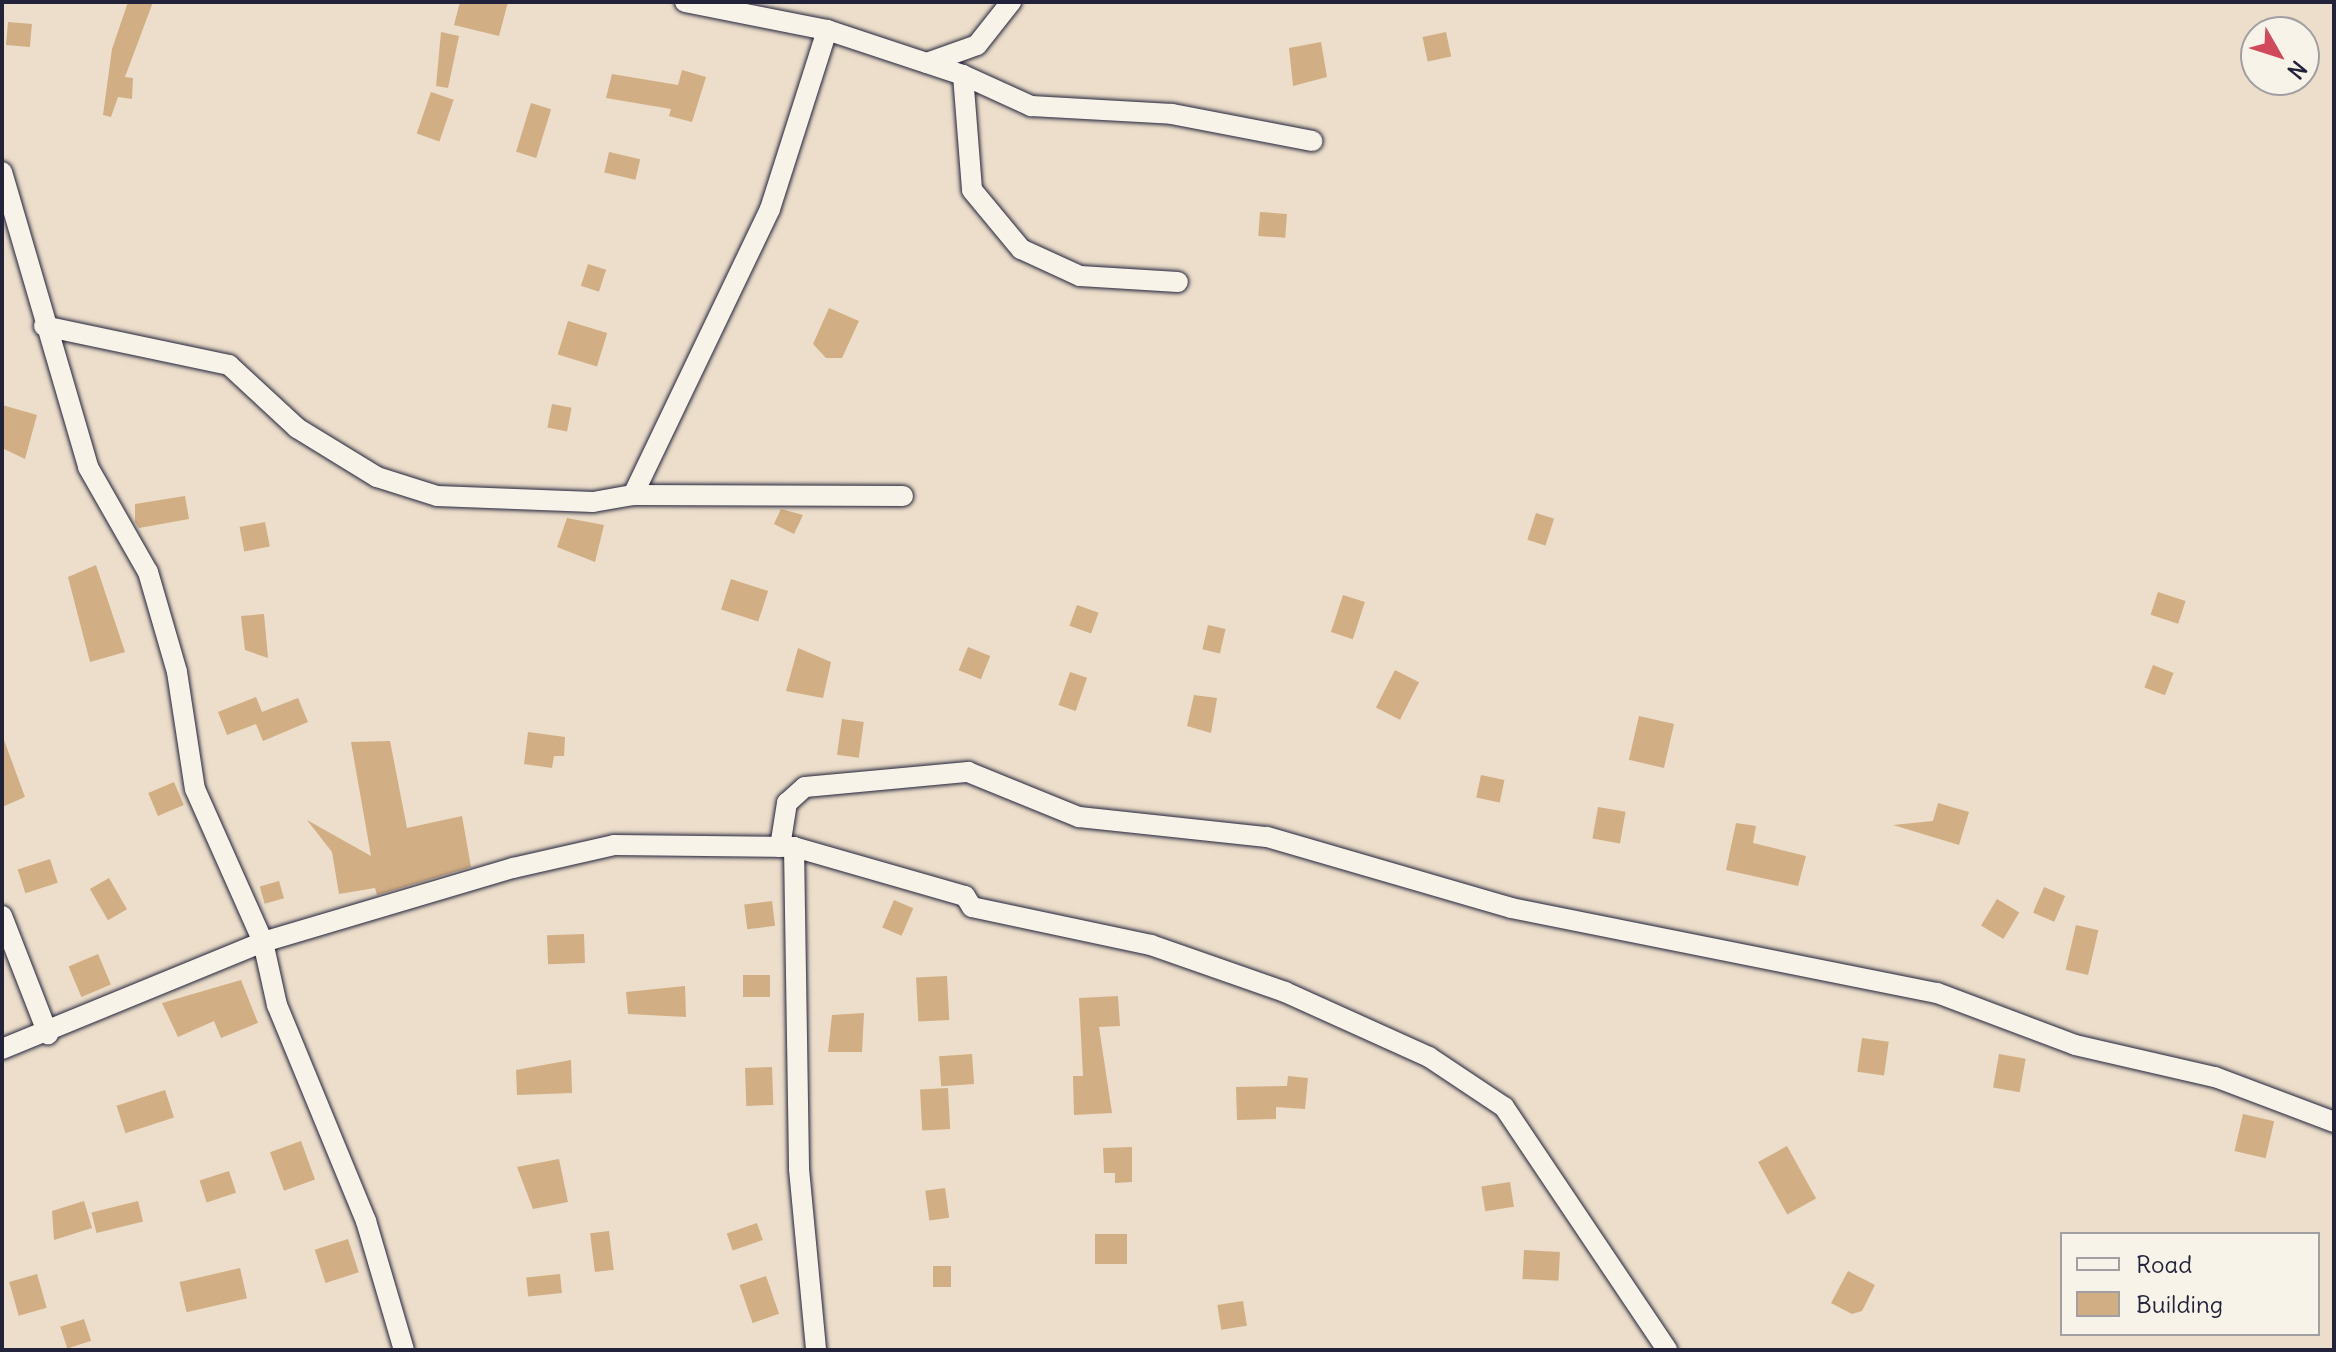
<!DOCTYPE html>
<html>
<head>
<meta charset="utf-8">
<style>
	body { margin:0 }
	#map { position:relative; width:2336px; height:1352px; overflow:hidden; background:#ecdeca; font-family:Delius,sans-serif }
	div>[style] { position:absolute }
	.building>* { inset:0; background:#d2ae84; transform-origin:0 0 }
	.roads { filter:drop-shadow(0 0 2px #22223b) drop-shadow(0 0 2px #22223b) }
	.minor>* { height:20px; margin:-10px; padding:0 10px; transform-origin:10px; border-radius:10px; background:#f7f3e8 }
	span { translate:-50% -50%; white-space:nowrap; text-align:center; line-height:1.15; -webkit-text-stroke:6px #f7f3e8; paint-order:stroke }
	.frame { position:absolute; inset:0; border:4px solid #22223b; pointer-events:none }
	.legend { position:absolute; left:2060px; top:1232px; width:260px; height:104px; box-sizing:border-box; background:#f7f3e8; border:2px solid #a29fa3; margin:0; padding:10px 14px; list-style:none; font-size:24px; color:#22223b }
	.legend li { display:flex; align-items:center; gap:16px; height:40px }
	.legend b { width:40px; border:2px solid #a29fa3 }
	.north { position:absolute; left:2240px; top:16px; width:80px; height:80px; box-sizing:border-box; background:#f7f3e8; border:2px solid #a29fa3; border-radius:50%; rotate:129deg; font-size:22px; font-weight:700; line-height:32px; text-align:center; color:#22223b }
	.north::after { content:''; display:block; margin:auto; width:28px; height:36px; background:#d1495b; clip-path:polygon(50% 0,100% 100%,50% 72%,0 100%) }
</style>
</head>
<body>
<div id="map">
	<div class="building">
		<div style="clip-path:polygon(128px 2px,153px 2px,125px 77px,133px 78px,132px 99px,118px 97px,111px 117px,103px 115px,112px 49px)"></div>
		<div style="clip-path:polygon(460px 2px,508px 2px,499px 36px,454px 25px)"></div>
		<div style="left:8px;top:22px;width:24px;height:23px;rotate:5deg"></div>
		<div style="clip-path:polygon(441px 32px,459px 36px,448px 88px,436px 86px)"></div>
		<div style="left:1446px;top:32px;width:25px;height:24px;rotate:78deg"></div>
		<div style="clip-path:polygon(1321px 42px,1327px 77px,1293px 86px,1289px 48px)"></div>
		<div style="clip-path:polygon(682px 70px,706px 77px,692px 122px,669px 116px,671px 109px,606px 98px,612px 74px,678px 85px)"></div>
		<div style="left:431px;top:92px;width:24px;height:44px;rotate:19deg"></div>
		<div style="left:531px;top:103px;width:21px;height:51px;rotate:17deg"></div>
		<div style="left:609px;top:152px;width:32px;height:21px;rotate:13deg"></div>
		<div style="left:1260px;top:212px;width:27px;height:24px;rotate:4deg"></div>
		<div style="left:588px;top:264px;width:19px;height:23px;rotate:18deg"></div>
		<div style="clip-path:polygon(829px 308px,859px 321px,842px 358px,826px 358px,813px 344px)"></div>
		<div style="left:568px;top:321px;width:41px;height:35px;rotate:17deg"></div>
		<div style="left:552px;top:404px;width:20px;height:24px;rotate:11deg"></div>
		<div style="clip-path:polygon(2px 405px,37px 415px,25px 459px,2px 448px)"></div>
		<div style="clip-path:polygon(185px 496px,189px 519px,139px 528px,135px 522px,135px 504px)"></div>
		<div style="clip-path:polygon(781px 509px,803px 515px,794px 534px,774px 524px)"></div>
		<div style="left:1536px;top:513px;width:19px;height:28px;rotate:18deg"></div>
		<div style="clip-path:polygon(567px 518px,604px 525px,595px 562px,557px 547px)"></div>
		<div style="left:265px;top:522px;width:25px;height:26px;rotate:79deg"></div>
		<div style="clip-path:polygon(96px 565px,125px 652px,90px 662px,68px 577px)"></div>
		<div style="left:731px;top:579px;width:39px;height:32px;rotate:18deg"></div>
		<div style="left:2158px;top:592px;width:29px;height:24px;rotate:18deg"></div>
		<div style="left:1343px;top:595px;width:23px;height:39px;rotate:18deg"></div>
		<div style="left:1077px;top:605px;width:23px;height:22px;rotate:20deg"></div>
		<div style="clip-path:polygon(264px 614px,268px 658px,245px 650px,241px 616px)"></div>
		<div style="left:1208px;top:625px;width:18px;height:25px;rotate:13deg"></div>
		<div style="left:968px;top:647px;width:24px;height:25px;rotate:22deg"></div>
		<div style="clip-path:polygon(798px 648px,831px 662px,823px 698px,786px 691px)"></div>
		<div style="left:2153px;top:665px;width:22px;height:24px;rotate:21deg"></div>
		<div style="left:1395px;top:670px;width:27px;height:42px;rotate:27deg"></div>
		<div style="left:1070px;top:672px;width:18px;height:35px;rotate:19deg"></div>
		<div style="clip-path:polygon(1194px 695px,1217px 698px,1211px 733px,1187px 726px)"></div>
		<div style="clip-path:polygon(256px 697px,262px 712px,298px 698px,308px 722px,263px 741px,256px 724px,227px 735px,218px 712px)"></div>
		<div style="left:1639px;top:716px;width:36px;height:45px;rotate:13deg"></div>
		<div style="left:842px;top:719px;width:22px;height:36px;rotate:8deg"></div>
		<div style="clip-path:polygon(528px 732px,565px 737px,564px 756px,554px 756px,552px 768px,524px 764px)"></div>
		<div style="clip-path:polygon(4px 740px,25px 797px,2px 807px,2px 741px)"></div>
		<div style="clip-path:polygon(390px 741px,407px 828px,462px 816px,471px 867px,377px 895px,375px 888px,339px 894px,332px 852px,307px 820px,371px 856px,351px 742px)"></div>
		<div style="left:1481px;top:775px;width:24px;height:23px;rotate:12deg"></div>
		<div style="left:174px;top:782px;width:25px;height:28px;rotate:67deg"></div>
		<div style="clip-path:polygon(1938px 803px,1969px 812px,1959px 845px,1893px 825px,1933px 821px)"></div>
		<div style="left:1598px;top:807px;width:28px;height:32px;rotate:10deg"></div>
		<div style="clip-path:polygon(1736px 823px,1756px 826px,1753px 843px,1806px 856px,1798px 886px,1726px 870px)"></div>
		<div style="left:50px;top:859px;width:25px;height:34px;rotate:72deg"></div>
		<div style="left:109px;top:878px;width:36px;height:22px;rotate:60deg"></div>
		<div style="left:279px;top:881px;width:18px;height:20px;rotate:74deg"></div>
		<div style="left:2044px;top:887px;width:23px;height:28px;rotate:23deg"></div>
		<div style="left:1997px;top:899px;width:26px;height:31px;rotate:31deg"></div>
		<div style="left:894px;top:900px;width:21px;height:30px;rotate:23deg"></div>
		<div style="left:772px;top:901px;width:25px;height:28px;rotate:83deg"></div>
		<div style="left:2076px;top:925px;width:23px;height:46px;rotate:13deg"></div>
		<div style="left:584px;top:934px;width:29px;height:37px;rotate:88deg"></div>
		<div style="left:98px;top:954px;width:33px;height:32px;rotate:67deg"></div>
		<div style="left:743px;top:975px;width:27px;height:22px"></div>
		<div style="left:947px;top:976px;width:44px;height:31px;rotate:87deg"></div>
		<div style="clip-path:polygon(241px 980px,258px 1023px,221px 1038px,214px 1021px,178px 1037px,162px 1003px)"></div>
		<div style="clip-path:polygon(685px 986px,686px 1017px,628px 1014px,626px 992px)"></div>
		<div style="clip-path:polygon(1118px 996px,1120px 1026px,1099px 1027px,1112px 1113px,1074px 1115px,1073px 1076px,1083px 1076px,1079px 998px)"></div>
		<div style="clip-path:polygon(864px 1013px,862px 1052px,828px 1052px,832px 1015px)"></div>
		<div style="left:1862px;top:1038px;width:27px;height:34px;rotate:8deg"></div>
		<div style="left:972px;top:1054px;width:30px;height:33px;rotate:86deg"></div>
		<div style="left:1999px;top:1054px;width:27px;height:34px;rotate:10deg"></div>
		<div style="clip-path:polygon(571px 1060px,572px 1093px,517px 1095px,516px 1070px)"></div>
		<div style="left:772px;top:1067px;width:38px;height:27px;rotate:88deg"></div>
		<div style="clip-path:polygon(1288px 1076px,1308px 1078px,1305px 1109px,1276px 1107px,1276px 1119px,1237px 1120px,1236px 1087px,1287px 1086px)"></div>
		<div style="left:948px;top:1088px;width:41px;height:28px;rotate:87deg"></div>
		<div style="left:165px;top:1090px;width:29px;height:51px;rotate:72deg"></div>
		<div style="left:2243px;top:1114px;width:32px;height:38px;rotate:13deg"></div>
		<div style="left:301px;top:1141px;width:41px;height:33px;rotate:70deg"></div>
		<div style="left:1787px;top:1146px;width:60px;height:33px;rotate:61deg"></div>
		<div style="clip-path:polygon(1132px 1147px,1132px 1182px,1115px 1183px,1115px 1173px,1104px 1173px,1103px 1148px)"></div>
		<div style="clip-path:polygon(559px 1159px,568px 1202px,533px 1209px,517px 1167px)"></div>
		<div style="left:229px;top:1171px;width:23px;height:31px;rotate:72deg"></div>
		<div style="left:1510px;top:1182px;width:25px;height:29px;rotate:81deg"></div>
		<div style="left:945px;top:1188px;width:30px;height:20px;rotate:82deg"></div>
		<div style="clip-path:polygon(84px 1201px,92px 1228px,54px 1240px,52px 1211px)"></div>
		<div style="left:138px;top:1201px;width:21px;height:48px;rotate:76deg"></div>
		<div style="left:757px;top:1223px;width:18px;height:32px;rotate:71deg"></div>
		<div style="left:609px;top:1231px;width:39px;height:19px;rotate:83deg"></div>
		<div style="left:1127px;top:1234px;width:30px;height:32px;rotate:90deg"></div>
		<div style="left:348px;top:1239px;width:35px;height:35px;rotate:72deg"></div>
		<div style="left:1524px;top:1250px;width:36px;height:29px;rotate:3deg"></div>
		<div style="left:951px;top:1266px;width:21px;height:18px;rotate:90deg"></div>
		<div style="left:240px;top:1268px;width:31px;height:62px;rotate:77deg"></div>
		<div style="clip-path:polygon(1848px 1271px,1875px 1285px,1862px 1311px,1852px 1314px,1831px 1303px)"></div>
		<div style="left:37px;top:1274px;width:35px;height:29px;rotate:74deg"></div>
		<div style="left:560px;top:1274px;width:19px;height:34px;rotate:84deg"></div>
		<div style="left:766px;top:1276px;width:40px;height:28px;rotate:71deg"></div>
		<div style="left:1243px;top:1301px;width:25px;height:26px;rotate:81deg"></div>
		<div style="left:84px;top:1319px;width:23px;height:25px;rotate:72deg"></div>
	</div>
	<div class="roads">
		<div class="minor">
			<div style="left:685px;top:2px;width:145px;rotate:11.2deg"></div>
			<div style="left:827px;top:30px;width:143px;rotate:18.3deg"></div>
			<div style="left:963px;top:75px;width:75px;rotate:24.5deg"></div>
			<div style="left:1031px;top:106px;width:141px;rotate:3.2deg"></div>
			<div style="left:1172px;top:114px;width:143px;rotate:10.9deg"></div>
			<div style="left:927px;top:63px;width:53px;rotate:-19.8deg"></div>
			<div style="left:977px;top:45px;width:55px;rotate:-51.7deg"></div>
			<div style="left:963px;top:75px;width:115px;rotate:85.5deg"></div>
			<div style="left:972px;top:190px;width:77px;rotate:50.3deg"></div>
			<div style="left:1021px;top:249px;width:65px;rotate:24.6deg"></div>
			<div style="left:1080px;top:276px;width:98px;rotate:3.5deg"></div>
			<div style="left:2px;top:172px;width:307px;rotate:73.7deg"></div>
			<div style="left:88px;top:467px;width:121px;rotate:60.3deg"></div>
			<div style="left:148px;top:572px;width:104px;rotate:73.8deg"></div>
			<div style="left:177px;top:672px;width:118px;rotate:81.3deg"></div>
			<div style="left:195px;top:789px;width:167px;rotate:66deg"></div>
			<div style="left:263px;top:942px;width:65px;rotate:77.5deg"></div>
			<div style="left:277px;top:1005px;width:234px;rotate:67.6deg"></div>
			<div style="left:366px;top:1221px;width:134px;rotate:73.6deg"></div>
			<div style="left:44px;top:326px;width:189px;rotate:11.9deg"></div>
			<div style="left:229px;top:365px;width:93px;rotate:42.8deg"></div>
			<div style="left:297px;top:428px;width:94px;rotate:31.5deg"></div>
			<div style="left:377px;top:477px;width:63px;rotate:17.6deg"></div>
			<div style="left:437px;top:496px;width:156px;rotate:2.2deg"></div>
			<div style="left:593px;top:502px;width:41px;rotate:-9.9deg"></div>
			<div style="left:633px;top:495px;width:270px;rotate:0.2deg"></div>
			<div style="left:633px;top:495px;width:317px;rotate:-64.4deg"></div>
			<div style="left:770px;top:209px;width:188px;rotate:-72.3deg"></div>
			<div style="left:780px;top:847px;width:45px;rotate:-81deg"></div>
			<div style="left:787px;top:803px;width:24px;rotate:-42deg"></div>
			<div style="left:805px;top:787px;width:164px;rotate:-5.3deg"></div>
			<div style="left:968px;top:772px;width:120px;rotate:22.1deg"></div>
			<div style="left:1079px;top:817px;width:189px;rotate:6.1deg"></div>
			<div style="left:1267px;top:837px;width:254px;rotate:16.2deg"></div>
			<div style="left:1511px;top:908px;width:434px;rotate:11.3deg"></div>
			<div style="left:1937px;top:993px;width:147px;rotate:20.6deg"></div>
			<div style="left:2075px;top:1045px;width:144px;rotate:12.9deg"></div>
			<div style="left:2215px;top:1077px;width:127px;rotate:20.7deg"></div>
			<div style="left:794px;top:847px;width:322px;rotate:89.1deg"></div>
			<div style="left:799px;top:1169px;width:182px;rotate:84.6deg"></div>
			<div style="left:2px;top:916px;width:127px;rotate:68.7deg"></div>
			<div style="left:2px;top:1049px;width:282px;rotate:-22.3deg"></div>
			<div style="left:263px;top:942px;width:261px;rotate:-16.5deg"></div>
			<div style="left:513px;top:868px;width:104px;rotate:-12.8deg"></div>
			<div style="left:614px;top:845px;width:180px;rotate:0.6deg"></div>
			<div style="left:794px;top:847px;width:178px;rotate:16deg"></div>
			<div style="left:965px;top:896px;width:13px;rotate:58deg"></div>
			<div style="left:972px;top:907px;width:183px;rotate:12deg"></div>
			<div style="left:1151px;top:945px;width:142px;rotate:19.3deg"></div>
			<div style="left:1285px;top:992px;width:158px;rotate:24.3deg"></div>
			<div style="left:1429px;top:1057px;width:90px;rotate:33.7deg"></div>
			<div style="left:1504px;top:1107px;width:293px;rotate:56.1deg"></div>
		</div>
	</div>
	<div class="frame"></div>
	<ul class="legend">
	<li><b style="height:10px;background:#f7f3e8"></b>Road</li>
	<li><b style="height:22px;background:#d2ae84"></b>Building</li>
	</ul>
	<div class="north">N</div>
</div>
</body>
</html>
